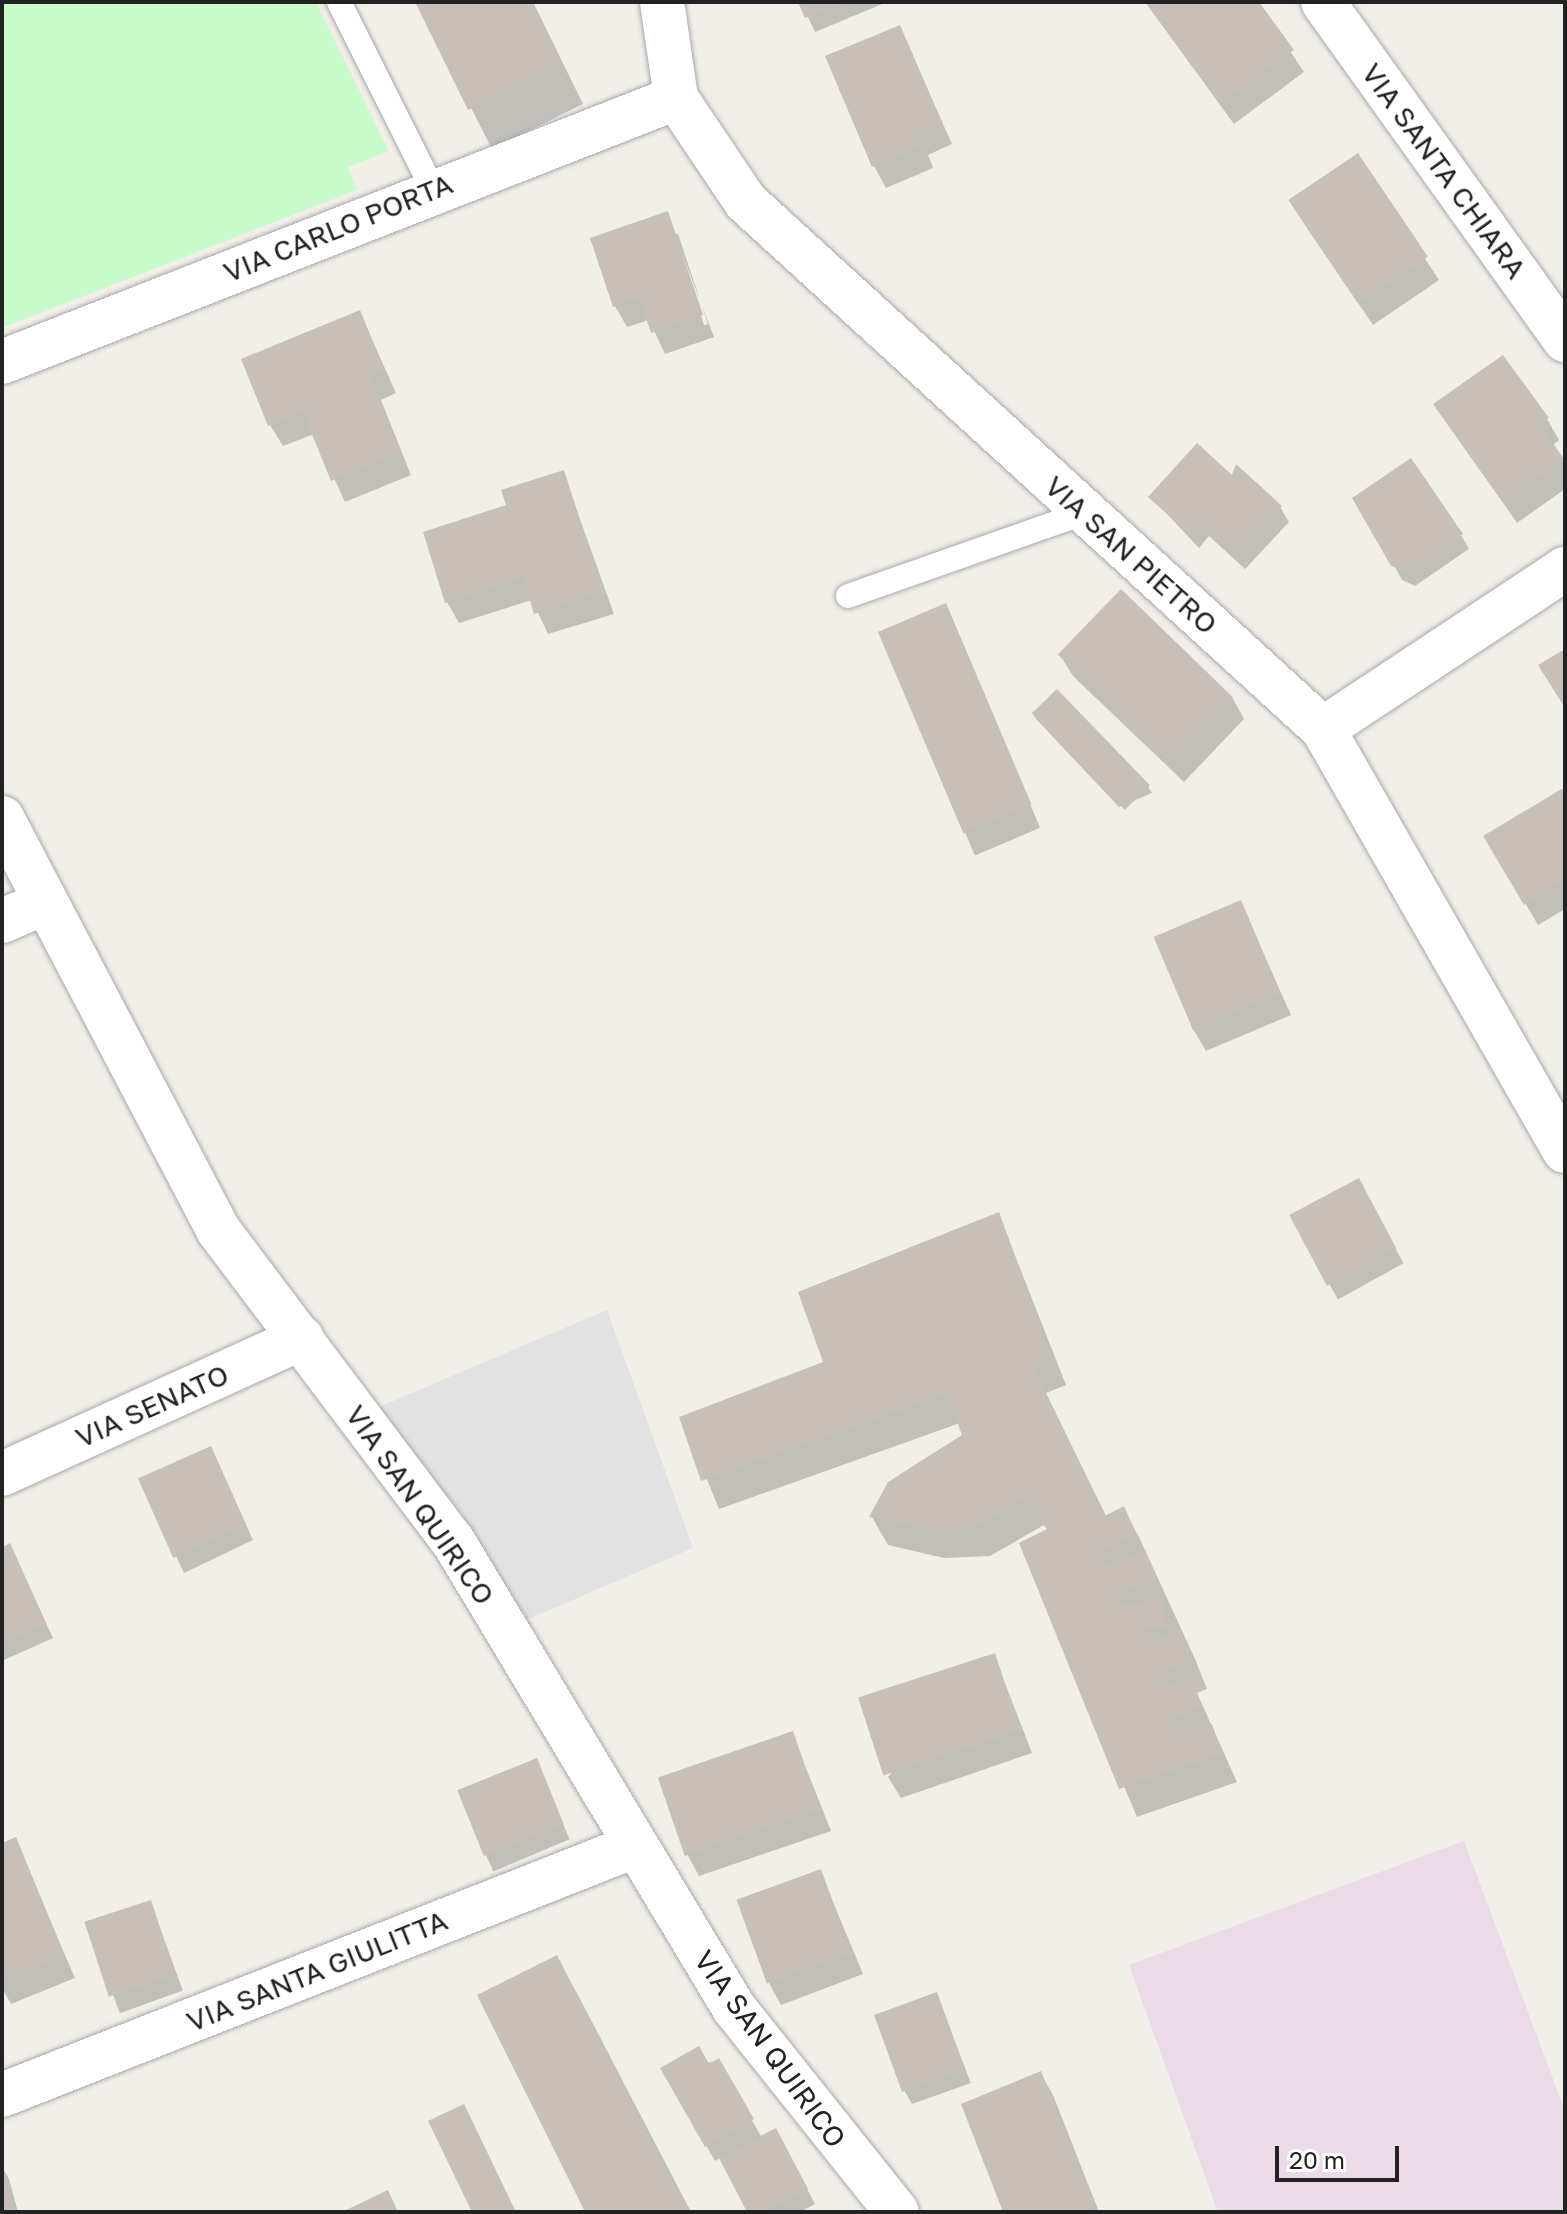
<!DOCTYPE html>
<html>
<head>
<meta charset="utf-8">
<style>
	body { margin:0 }
	#map { position:relative; width:1567px; height:2214px; overflow:hidden; background:#f2efe9; font-family:"Golos Text",sans-serif }
	div>[style] { position:absolute }
	.industrial>* { inset:0; background:#ebdbe8 }
	.park>* { inset:0; background:#c8facc }
	.parking>* { inset:0; background:#e2e2e2 }
	.shadow>* { inset:0; background:#0003; transform-origin:0 0 }
	.building>* { inset:0; background:#c7bfb8; transform-origin:0 0 }
	.roads { filter:drop-shadow(0 0 2px #a9a9a9) drop-shadow(0 0 2px #a9a9a9) }
	.service>* { height:24px; margin:-12px; padding:0 12px; transform-origin:12px; border-radius:12px; background:#fff }
	.minor>* { height:44px; margin:-22px; padding:0 22px; transform-origin:22px; border-radius:22px; background:#fff }
	span { translate:-50% -50%; white-space:nowrap; text-align:center; line-height:1.15; -webkit-text-stroke:7px #fff; paint-order:stroke }
	.street-label { font-size:28px; color:#222 }
	.frame { position:absolute; inset:0; border:4px solid #222; pointer-events:none }
	.scale { position:absolute; left:1275px; top:2146px; width:124px; height:36px; box-sizing:border-box; border:4px solid #222; border-top:0; padding-left:10px; font-size:24px; line-height:28px; white-space:nowrap; color:#222; -webkit-text-stroke:6px #fff; paint-order:stroke }
</style>
</head>
<body>
<div id="map">
	<div class="industrial">
		<div style="clip-path:polygon(1464px 1841px,1565px 2111px,1565px 2212px,1218px 2212px,1129px 1965px)"></div>
	</div>
	<div class="park">
		<div style="clip-path:polygon(2px 2px,316px 2px,389px 151px,348px 167px,357px 190px,2px 328px)"></div>
	</div>
	<div class="parking">
		<div style="clip-path:polygon(607px 1310px,693px 1548px,522px 1622px,379px 1407px)"></div>
	</div>
	<div class="shadow">
		<div style="clip-path:polygon(417px 2px,533px 2px,583px 104px,492px 149px)"></div>
		<div style="clip-path:polygon(801px 2px,887px 2px,815px 32px)"></div>
		<div style="clip-path:polygon(1145px 2px,1257px 2px,1304px 72px,1234px 124px)"></div>
		<div style="clip-path:polygon(899px 27px,952px 144px,928px 155px,933px 168px,886px 188px,874px 166px)"></div>
		<div style="clip-path:polygon(1357px 156px,1439px 280px,1373px 325px,1303px 222px)"></div>
		<div style="clip-path:polygon(evenodd,667px 214px,714px 337px,665px 354px,649px 320px,627px 327px,615px 306px,667px 214px,674px 234px,678px 234px,708px 324px,704px 325px,674px 234px)"></div>
		<div style="clip-path:polygon(360px 313px,396px 393px,381px 400px,411px 475px,345px 502px,314px 434px,283px 446px,270px 425px)"></div>
		<div style="clip-path:polygon(1436px 405px,1547px 419px,1559px 440px,1552px 446px,1565px 464px,1565px 489px,1517px 523px)"></div>
		<div style="clip-path:polygon(563px 472px,614px 614px,548px 634px,532px 600px,459px 623px,447px 602px,508px 506px)"></div>
		<div style="clip-path:polygon(1232px 478px,1280px 507px,1289px 522px,1245px 569px,1209px 536px,1199px 548px,1151px 497px)"></div>
		<div style="clip-path:polygon(1374px 528px,1461px 535px,1469px 549px,1415px 586px,1402px 580px)"></div>
		<div style="clip-path:polygon(1121px 592px,1232px 697px,1244px 719px,1184px 782px,1073px 676px,1060px 655px)"></div>
		<div style="left:946px;top:606px;width:241px;height:71px;rotate:67deg"></div>
		<div style="clip-path:polygon(1057px 692px,1148px 787px,1152px 793px,1119px 807px,1037px 720px,1033px 714px)"></div>
		<div style="clip-path:polygon(1565px 790px,1565px 909px,1538px 925px,1486px 837px)"></div>
		<div style="clip-path:polygon(1240px 902px,1291px 1015px,1206px 1051px,1193px 1029px)"></div>
		<div style="left:1358px;top:1181px;width:94px;height:75px;rotate:61deg"></div>
		<div style="clip-path:polygon(999px 1215px,1066px 1385px,1046px 1393px,1107px 1518px,1123px 1508px,1139px 1537px,1195px 1659px,1207px 1689px,1197px 1693px,1237px 1782px,1137px 1817px,1022px 1544px,1048px 1530px,1044px 1525px,990px 1556px,944px 1558px,888px 1545px,872px 1517px,964px 1436px,960px 1423px,719px 1509px,682px 1418px,826px 1363px)"></div>
		<div style="clip-path:polygon(218px 1463px,253px 1540px,184px 1573px,140px 1480px)"></div>
		<div style="clip-path:polygon(10px 1546px,53px 1638px,2px 1661px,2px 1549px)"></div>
		<div style="clip-path:polygon(994px 1655px,1032px 1753px,901px 1798px,888px 1777px)"></div>
		<div style="clip-path:polygon(792px 1733px,831px 1831px,699px 1876px,687px 1854px)"></div>
		<div style="left:536px;top:1760px;width:86px;height:83px;rotate:67deg"></div>
		<div style="clip-path:polygon(15px 1840px,75px 1978px,11px 2004px,2px 1988px,2px 1845px)"></div>
		<div style="clip-path:polygon(820px 1871px,863px 1974px,781px 2005px,769px 1983px)"></div>
		<div style="left:151px;top:1903px;width:93px;height:67px;rotate:70deg"></div>
		<div style="clip-path:polygon(557px 1958px,579px 1997px,691px 2212px,588px 2212px)"></div>
		<div style="clip-path:polygon(936px 1994px,971px 2083px,912px 2104px,904px 2090px)"></div>
		<div style="clip-path:polygon(718px 2061px,762px 2138px,784px 2145px,815px 2204px,800px 2212px,749px 2212px,721px 2157px,715px 2161px,662px 2069px)"></div>
		<div style="clip-path:polygon(1041px 2074px,1053px 2095px,1099px 2212px,1006px 2212px)"></div>
		<div style="clip-path:polygon(2px 2167px,9px 2179px,18px 2212px,2px 2212px)"></div>
	</div>
	<div class="building">
		<div style="clip-path:polygon(415px 2px,531px 2px,562px 64px,468px 110px)"></div>
		<div style="clip-path:polygon(798px 2px,844px 2px,805px 18px)"></div>
		<div style="clip-path:polygon(1146px 2px,1259px 2px,1294px 50px,1220px 103px)"></div>
		<div style="clip-path:polygon(900px 25px,942px 122px,917px 133px,922px 146px,872px 167px,825px 56px)"></div>
		<div style="left:1358px;top:153px;width:125px;height:84px;rotate:56deg"></div>
		<div style="clip-path:polygon(668px 211px,703px 315px,651px 333px,639px 298px,613px 307px,590px 238px)"></div>
		<div style="clip-path:polygon(360px 310px,385px 371px,370px 377px,400px 453px,331px 481px,303px 412px,268px 426px,241px 359px)"></div>
		<div style="clip-path:polygon(1503px 355px,1549px 418px,1539px 424px,1564px 459px,1503px 503px,1433px 404px)"></div>
		<div style="clip-path:polygon(1197px 443px,1232px 475px,1236px 464px,1282px 506px,1236px 556px,1200px 523px,1191px 535px,1148px 497px)"></div>
		<div style="clip-path:polygon(1411px 458px,1463px 534px,1406px 572px,1391px 566px,1352px 498px)"></div>
		<div style="clip-path:polygon(564px 470px,603px 592px,534px 614px,523px 578px,445px 603px,423px 532px,506px 505px,501px 490px)"></div>
		<div style="left:1121px;top:589px;width:155px;height:91px;rotate:44deg"></div>
		<div style="left:946px;top:603px;width:219px;height:74px;rotate:67deg"></div>
		<div style="clip-path:polygon(1565px 649px,1565px 708px,1538px 665px)"></div>
		<div style="left:1057px;top:689px;width:134px;height:35px;rotate:46deg"></div>
		<div style="clip-path:polygon(1565px 787px,1565px 880px,1524px 905px,1483px 836px)"></div>
		<div style="left:1241px;top:900px;width:101px;height:95px;rotate:67deg"></div>
		<div style="left:1359px;top:1178px;width:80px;height:79px;rotate:62deg"></div>
		<div style="clip-path:polygon(999px 1212px,1051px 1356px,1031px 1364px,1105px 1516px,1124px 1506px,1136px 1533px,1101px 1552px,1107px 1565px,1145px 1550px,1157px 1580px,1117px 1593px,1122px 1606px,1163px 1599px,1167px 1627px,1142px 1631px,1149px 1643px,1180px 1629px,1192px 1660px,1157px 1677px,1163px 1687px,1191px 1678px,1202px 1707px,1174px 1719px,1180px 1732px,1212px 1724px,1222px 1754px,1119px 1789px,1019px 1543px,1047px 1529px,1026px 1498px,973px 1528px,927px 1530px,869px 1517px,888px 1482px,962px 1435px,947px 1394px,701px 1481px,679px 1417px,823px 1362px,798px 1292px)"></div>
		<div style="left:211px;top:1446px;width:87px;height:80px;rotate:66deg"></div>
		<div style="clip-path:polygon(10px 1543px,46px 1623px,2px 1643px,2px 1547px)"></div>
		<div style="left:995px;top:1653px;width:82px;height:144px;rotate:72deg"></div>
		<div style="left:793px;top:1731px;width:83px;height:143px;rotate:71deg"></div>
		<div style="left:537px;top:1758px;width:71px;height:86px;rotate:68deg"></div>
		<div style="clip-path:polygon(16px 1837px,65px 1956px,2px 1981px,2px 1843px)"></div>
		<div style="left:821px;top:1869px;width:89px;height:90px;rotate:70deg"></div>
		<div style="left:151px;top:1900px;width:79px;height:70px;rotate:72deg"></div>
		<div style="clip-path:polygon(557px 1955px,675px 2189px,692px 2212px,585px 2212px,477px 1995px)"></div>
		<div style="left:937px;top:1992px;width:82px;height:67px;rotate:70deg"></div>
		<div style="clip-path:polygon(699px 2046px,709px 2064px,719px 2058px,754px 2119px,705px 2147px,660px 2068px)"></div>
		<div style="clip-path:polygon(1041px 2071px,1095px 2207px,1083px 2212px,1003px 2212px,961px 2104px)"></div>
		<div style="clip-path:polygon(464px 2104px,516px 2212px,472px 2212px,428px 2121px)"></div>
		<div style="clip-path:polygon(776px 2128px,808px 2189px,764px 2212px,747px 2212px,719px 2158px)"></div>
		<div style="clip-path:polygon(2px 2168px,3px 2168px,15px 2212px,2px 2212px)"></div>
		<div style="clip-path:polygon(388px 2190px,398px 2212px,342px 2212px)"></div>
	</div>
	<div class="roads">
		<div class="service">
			<div style="left:339px;top:2px;width:210px;rotate:63.4deg"></div>
			<div style="left:848px;top:596px;width:250px;rotate:-19.4deg"></div>
		</div>
		<div class="minor">
			<div style="left:662px;top:2px;width:97px;rotate:81.7deg"></div>
			<div style="left:676px;top:98px;width:125px;rotate:56.1deg"></div>
			<div style="left:746px;top:202px;width:781px;rotate:42.41deg"></div>
			<div style="left:1323px;top:729px;width:486px;rotate:60.2deg"></div>
			<div style="left:1323px;top:2px;width:416px;rotate:54.4deg"></div>
			<div style="left:2px;top:362px;width:724px;rotate:-21.39deg"></div>
			<div style="left:1323px;top:729px;width:290px;rotate:-33.5deg"></div>
			<div style="left:2px;top:818px;width:467px;rotate:62.3deg"></div>
			<div style="left:219px;top:1231px;width:388px;rotate:53deg"></div>
			<div style="left:453px;top:1541px;width:545px;rotate:58.96deg"></div>
			<div style="left:734px;top:2008px;width:261px;rotate:51.4deg"></div>
			<div style="left:2px;top:921px;width:46px;rotate:-23.2deg"></div>
			<div style="left:2px;top:1474px;width:329px;rotate:-24.4deg"></div>
			<div style="left:2px;top:2095px;width:677px;rotate:-21.49deg"></div>
		</div>
	</div>
	<div class="street-label">
		<span style="left:1444px;top:171px;rotate:54deg">VIA SANTA CHIARA</span>
		<span style="left:338px;top:228px;rotate:-22deg">VIA CARLO PORTA</span>
		<span style="left:1131px;top:555px;rotate:42deg">VIA SAN PIETRO</span>
		<span style="left:152px;top:1406px;rotate:-24deg">VIA SENATO</span>
		<span style="left:420px;top:1505px;rotate:55deg">VIA SAN QUIRICO</span>
		<span style="left:317px;top:1971px;rotate:-22deg">VIA SANTA GIULITTA</span>
		<span style="left:770px;top:2049px;rotate:54deg">VIA SAN QUIRICO</span>
	</div>
	<div class="frame"></div>
	<div class="scale">20 m</div>
</div>
</body>
</html>
